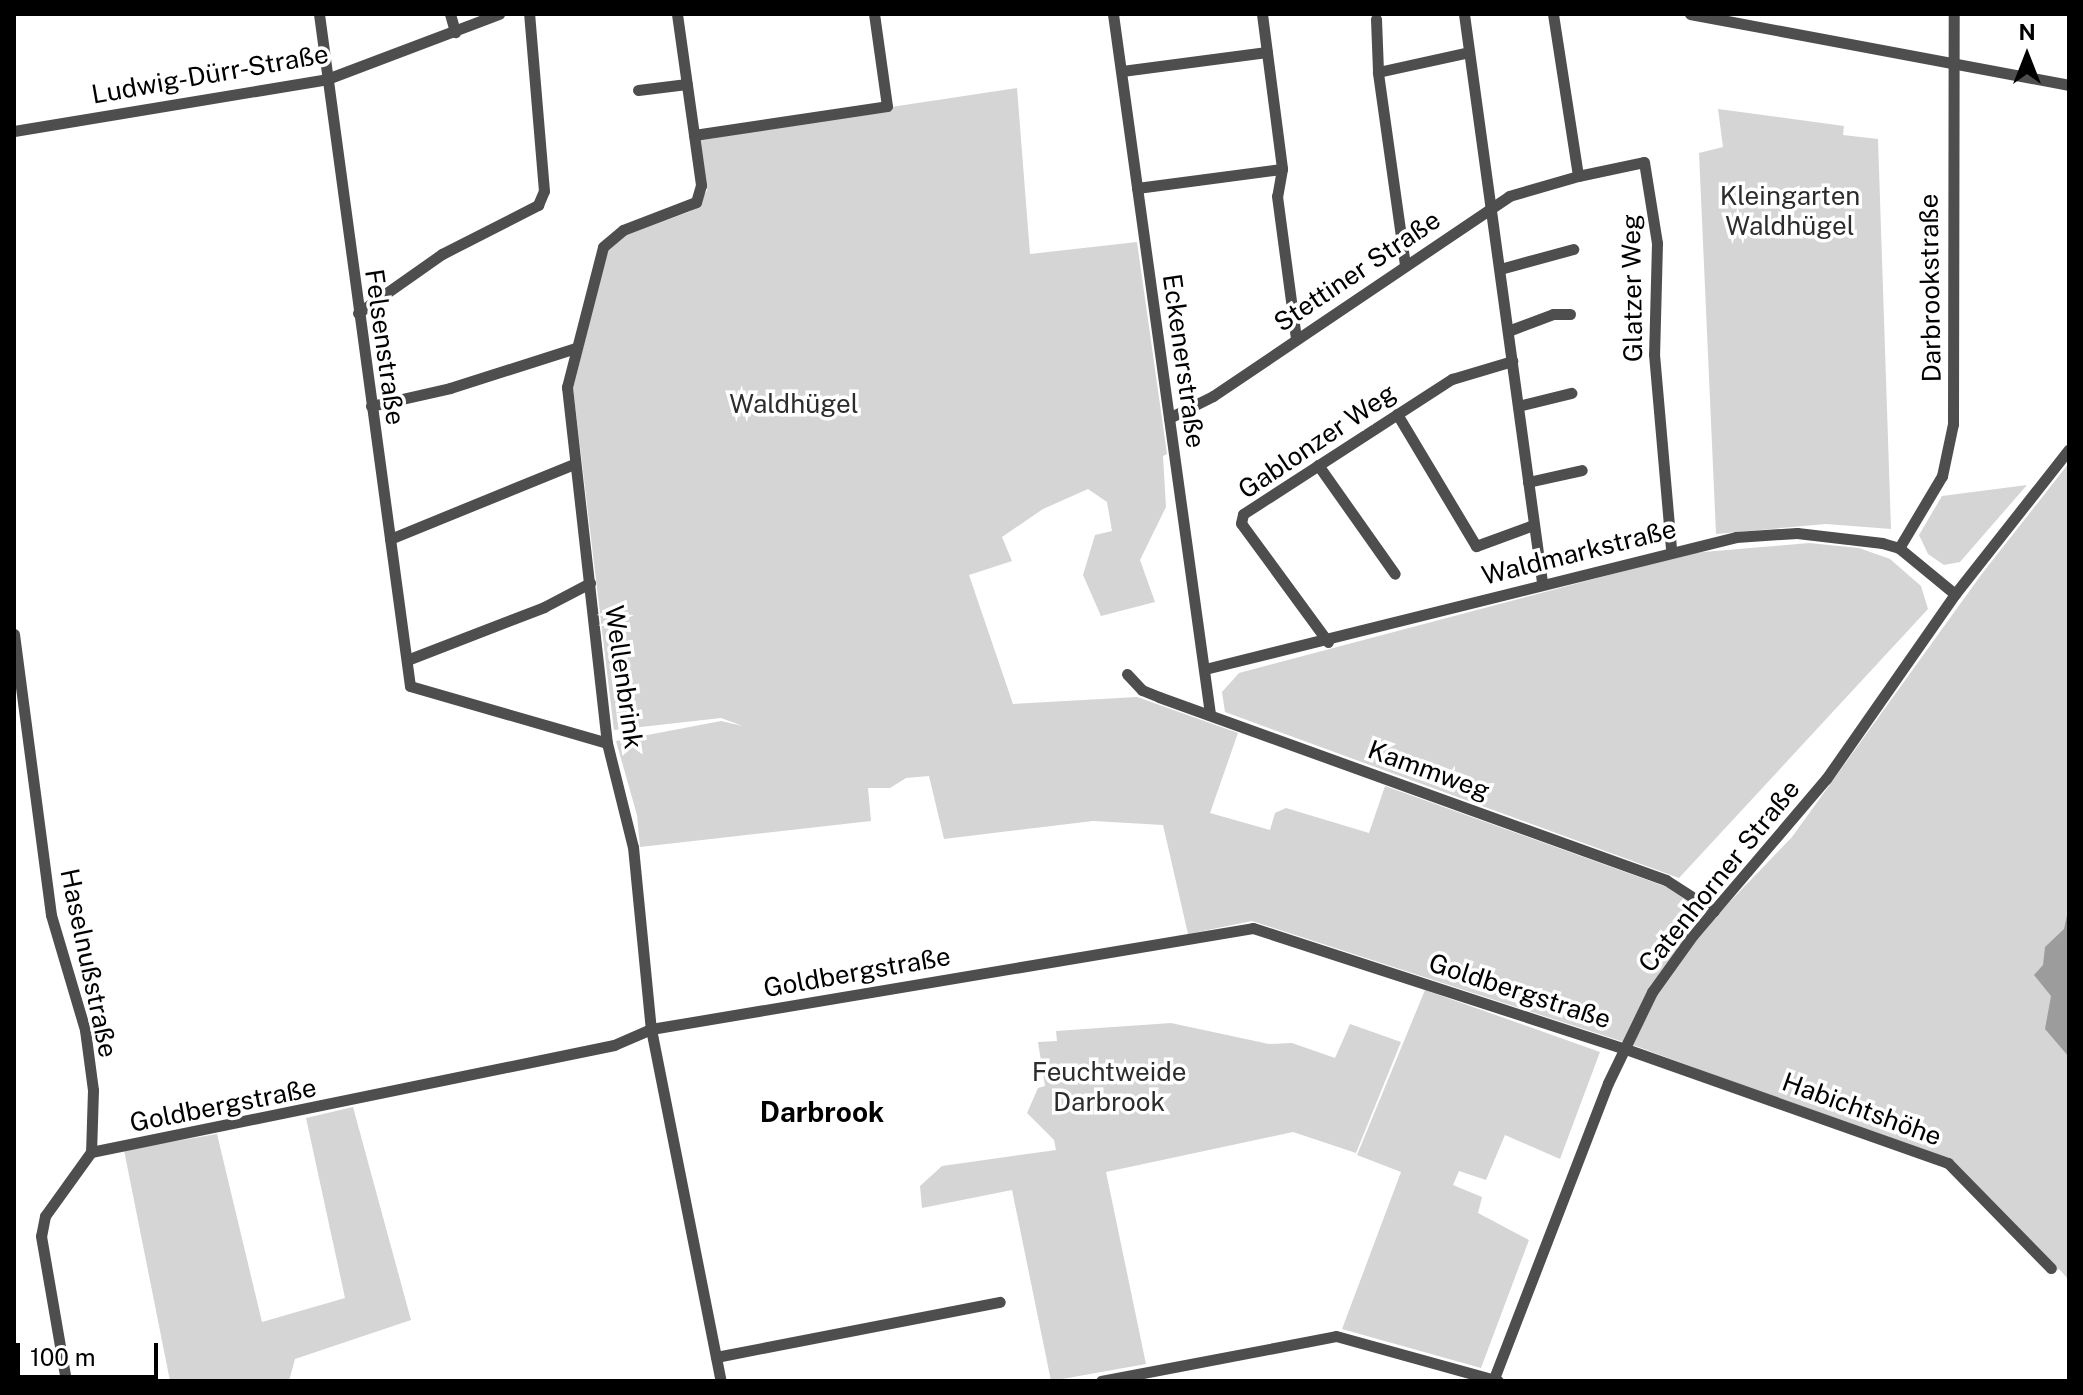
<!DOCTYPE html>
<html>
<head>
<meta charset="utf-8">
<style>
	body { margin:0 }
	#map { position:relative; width:2083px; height:1395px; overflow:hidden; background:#fff; font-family:"Public Sans",sans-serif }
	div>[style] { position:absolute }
	.green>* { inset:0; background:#d5d5d5 }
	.water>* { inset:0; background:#9c9c9c }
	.minor>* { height:11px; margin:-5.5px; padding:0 5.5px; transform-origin:5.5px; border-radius:5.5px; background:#4e4e4e }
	span { translate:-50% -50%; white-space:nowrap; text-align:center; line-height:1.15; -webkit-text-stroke:7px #fff; paint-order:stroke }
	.street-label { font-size:26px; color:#000 }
	.park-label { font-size:26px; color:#2c2c2c }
	.neighbourhood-label { font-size:28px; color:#000; font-weight:700 }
	.frame { position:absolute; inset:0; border:16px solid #000; pointer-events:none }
	.north { position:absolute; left:1987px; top:16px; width:80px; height:80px; -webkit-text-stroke:6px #fff; paint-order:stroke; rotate:0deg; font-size:22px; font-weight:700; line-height:32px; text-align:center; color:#000 }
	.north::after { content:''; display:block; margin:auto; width:28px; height:36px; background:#000; clip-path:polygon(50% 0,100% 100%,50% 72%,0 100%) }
	.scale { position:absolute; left:16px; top:1343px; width:142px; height:36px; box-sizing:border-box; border:4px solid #000; border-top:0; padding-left:10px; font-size:24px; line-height:28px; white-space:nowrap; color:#000; -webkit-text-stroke:6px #fff; paint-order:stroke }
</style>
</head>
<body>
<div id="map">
	<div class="green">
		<div style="clip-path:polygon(1017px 88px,1030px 254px,1137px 242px,1167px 454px,1163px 456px,1166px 507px,1140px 560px,1155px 602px,1101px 616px,1083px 575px,1095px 535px,1112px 531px,1107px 502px,1088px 489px,1043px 509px,1002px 537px,1012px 561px,969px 575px,1013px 704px,1137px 697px,1238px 733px,1210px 813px,1270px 830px,1275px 813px,1286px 808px,1369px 833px,1385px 786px,1675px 890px,1720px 912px,1792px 837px,1981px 575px,2069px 463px,2069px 1280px,2059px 1269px,2051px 1274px,1949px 1162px,1636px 1046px,1252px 921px,1188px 934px,1163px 825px,1093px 821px,944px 839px,929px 776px,906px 778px,890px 788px,868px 788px,871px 821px,640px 847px,637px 815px,616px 741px,721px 721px,743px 726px,721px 718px,614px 730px,573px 388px,608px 250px,624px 236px,691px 211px,707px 191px,699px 136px)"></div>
		<div style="clip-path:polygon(1718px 109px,1844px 126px,1843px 135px,1878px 139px,1891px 529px,1826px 524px,1716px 534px,1699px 153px,1723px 147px)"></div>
		<div style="clip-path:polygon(2027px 485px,1960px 562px,1944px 565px,1928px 554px,1919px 535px,1942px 496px)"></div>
		<div style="clip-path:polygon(1809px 543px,1859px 548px,1890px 559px,1921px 586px,1928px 609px,1679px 878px,1225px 712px,1222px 692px,1239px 673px,1692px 553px)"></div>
		<div style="clip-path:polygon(1425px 990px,1600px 1052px,1560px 1159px,1505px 1135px,1486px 1180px,1459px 1171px,1453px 1185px,1482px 1197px,1478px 1213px,1529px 1240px,1481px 1368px,1342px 1329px,1401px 1172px,1357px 1155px)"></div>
		<div style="clip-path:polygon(1171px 1023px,1269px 1044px,1292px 1043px,1335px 1058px,1350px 1024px,1401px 1042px,1356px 1153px,1293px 1132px,1106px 1172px,1146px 1364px,1051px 1381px,1012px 1190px,922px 1208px,920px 1186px,942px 1166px,1056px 1150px,1054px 1140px,1027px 1113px,1038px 1088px,1045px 1086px,1038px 1042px,1057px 1041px,1056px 1031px)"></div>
		<div style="clip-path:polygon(353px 1107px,411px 1320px,295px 1359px,289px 1381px,170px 1381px,124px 1150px,217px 1134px,262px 1322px,345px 1298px,306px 1118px)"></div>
	</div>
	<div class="water">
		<div style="clip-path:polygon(2069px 906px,2069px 1057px,2045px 1029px,2051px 996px,2034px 975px,2043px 965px,2045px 947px,2064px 929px)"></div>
	</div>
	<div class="minor">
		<div style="left:319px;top:14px;width:678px;rotate:82.29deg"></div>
		<div style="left:410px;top:686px;width:205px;rotate:16.1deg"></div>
		<div style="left:450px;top:14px;width:19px;rotate:74deg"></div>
		<div style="left:677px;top:14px;width:173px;rotate:82deg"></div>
		<div style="left:701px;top:185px;width:18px;rotate:106deg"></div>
		<div style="left:696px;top:202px;width:78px;rotate:159deg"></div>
		<div style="left:623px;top:230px;width:26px;rotate:140deg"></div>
		<div style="left:603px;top:247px;width:145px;rotate:104.4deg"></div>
		<div style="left:567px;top:387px;width:358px;rotate:83.6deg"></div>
		<div style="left:607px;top:743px;width:107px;rotate:76deg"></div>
		<div style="left:633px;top:847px;width:183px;rotate:84.4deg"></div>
		<div style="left:651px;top:1029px;width:359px;rotate:78.8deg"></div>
		<div style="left:1113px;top:14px;width:707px;rotate:82.11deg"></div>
		<div style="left:1262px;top:14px;width:156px;rotate:82.6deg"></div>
		<div style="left:1282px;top:169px;width:27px;rotate:100deg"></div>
		<div style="left:1277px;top:196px;width:144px;rotate:82.4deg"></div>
		<div style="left:1464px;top:14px;width:573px;rotate:82.18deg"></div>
		<div style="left:1553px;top:14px;width:164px;rotate:81.2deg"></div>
		<div style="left:1578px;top:176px;width:67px;rotate:-12deg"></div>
		<div style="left:1644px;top:162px;width:82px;rotate:80.9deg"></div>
		<div style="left:1657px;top:243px;width:111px;rotate:91.5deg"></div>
		<div style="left:1654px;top:354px;width:197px;rotate:85deg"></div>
		<div style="left:1690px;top:14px;width:386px;rotate:10.6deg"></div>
		<div style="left:1376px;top:19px;width:53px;rotate:87.8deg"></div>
		<div style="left:1122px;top:71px;width:146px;rotate:-7.5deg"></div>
		<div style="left:638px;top:90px;width:49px;rotate:-7deg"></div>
		<div style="left:14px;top:131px;width:317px;rotate:-9.4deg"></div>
		<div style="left:327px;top:79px;width:184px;rotate:-20.7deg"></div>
		<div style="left:694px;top:135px;width:195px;rotate:-8.5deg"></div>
		<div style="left:887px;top:106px;width:93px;rotate:-98deg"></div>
		<div style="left:1137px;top:188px;width:146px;rotate:-7.5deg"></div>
		<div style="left:1405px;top:265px;width:195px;rotate:-98deg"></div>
		<div style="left:1378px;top:72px;width:93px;rotate:-12.4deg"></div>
		<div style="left:1500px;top:269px;width:76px;rotate:-15.3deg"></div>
		<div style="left:358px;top:313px;width:103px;rotate:-35.1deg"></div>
		<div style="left:442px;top:254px;width:108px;rotate:-27deg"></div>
		<div style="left:538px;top:205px;width:15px;rotate:-67deg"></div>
		<div style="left:544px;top:191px;width:178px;rotate:-94.8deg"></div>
		<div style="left:1508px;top:331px;width:48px;rotate:-20.7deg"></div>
		<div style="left:1553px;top:314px;width:17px"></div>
		<div style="left:371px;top:406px;width:81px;rotate:-12.8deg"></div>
		<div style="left:450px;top:388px;width:131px;rotate:-17.7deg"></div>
		<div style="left:1518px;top:406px;width:55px;rotate:-13.8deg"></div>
		<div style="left:1397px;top:414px;width:154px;rotate:59.1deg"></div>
		<div style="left:1476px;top:546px;width:61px;rotate:-20.2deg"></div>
		<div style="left:1169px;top:418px;width:49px;rotate:-26.6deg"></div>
		<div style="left:1213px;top:396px;width:357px;rotate:-34deg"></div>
		<div style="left:1509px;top:196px;width:72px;rotate:-16.2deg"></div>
		<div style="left:1318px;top:465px;width:133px;rotate:54.8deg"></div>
		<div style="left:1528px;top:482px;width:55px;rotate:-12.5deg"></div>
		<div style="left:390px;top:539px;width:199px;rotate:-22.2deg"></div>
		<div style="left:1899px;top:548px;width:84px;rotate:-59.2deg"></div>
		<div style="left:1942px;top:476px;width:53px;rotate:-78.1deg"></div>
		<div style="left:1953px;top:424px;width:410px;rotate:-89.9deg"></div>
		<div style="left:14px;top:634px;width:283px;rotate:82.5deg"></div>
		<div style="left:51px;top:915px;width:120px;rotate:73.5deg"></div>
		<div style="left:85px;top:1030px;width:61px;rotate:82.4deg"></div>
		<div style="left:93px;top:1090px;width:62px;rotate:91.8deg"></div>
		<div style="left:91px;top:1152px;width:79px;rotate:125.7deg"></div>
		<div style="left:45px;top:1216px;width:20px;rotate:101deg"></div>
		<div style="left:41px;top:1236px;width:147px;rotate:80.2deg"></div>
		<div style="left:1328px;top:642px;width:147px;rotate:-126.2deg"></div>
		<div style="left:1241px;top:523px;width:9px;rotate:-77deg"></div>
		<div style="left:1243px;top:514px;width:249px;rotate:-32.9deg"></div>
		<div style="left:1452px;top:379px;width:63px;rotate:-16.7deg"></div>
		<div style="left:407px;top:660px;width:147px;rotate:-21.1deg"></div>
		<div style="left:544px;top:607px;width:52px;rotate:-27.6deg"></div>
		<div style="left:1205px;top:669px;width:547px;rotate:-13.96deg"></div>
		<div style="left:1736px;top:537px;width:61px;rotate:-3.8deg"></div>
		<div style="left:1797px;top:533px;width:86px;rotate:6.7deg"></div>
		<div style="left:1882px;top:543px;width:18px;rotate:16deg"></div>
		<div style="left:1899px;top:548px;width:72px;rotate:39.4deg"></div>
		<div style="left:1127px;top:674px;width:22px;rotate:47deg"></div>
		<div style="left:1142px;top:690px;width:18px;rotate:22deg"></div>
		<div style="left:1159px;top:697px;width:539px;rotate:19.85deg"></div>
		<div style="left:1666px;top:880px;width:57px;rotate:32.9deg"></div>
		<div style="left:91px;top:1152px;width:534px;rotate:-11.56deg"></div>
		<div style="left:614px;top:1045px;width:40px;rotate:-23.4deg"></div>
		<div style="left:651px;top:1029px;width:610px;rotate:-9.52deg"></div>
		<div style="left:1253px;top:928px;width:389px;rotate:18deg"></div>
		<div style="left:1623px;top:1048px;width:345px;rotate:19.5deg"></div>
		<div style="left:1948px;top:1163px;width:147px;rotate:45.6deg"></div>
		<div style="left:716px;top:1357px;width:289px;rotate:-11deg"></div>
		<div style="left:1101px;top:1381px;width:239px;rotate:-10.8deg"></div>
		<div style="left:1336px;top:1336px;width:168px;rotate:15.5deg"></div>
		<div style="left:1493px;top:1381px;width:319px;rotate:-68.9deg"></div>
		<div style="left:1608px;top:1083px;width:101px;rotate:-64.2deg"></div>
		<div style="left:1652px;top:992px;width:70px;rotate:-54.3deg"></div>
		<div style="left:1693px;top:935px;width:205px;rotate:-49.6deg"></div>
		<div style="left:1826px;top:779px;width:226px;rotate:-55.1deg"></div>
		<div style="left:1955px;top:594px;width:184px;rotate:-51.8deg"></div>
	</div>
	<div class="street-label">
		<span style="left:210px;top:74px;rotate:-10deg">Ludwig-Dürr-Straße</span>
		<span style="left:1357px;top:271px;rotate:-34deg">Stettiner Straße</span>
		<span style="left:1632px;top:288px;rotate:-91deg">Glatzer Weg</span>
		<span style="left:1930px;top:288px;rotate:-91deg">Darbrookstraße</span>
		<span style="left:385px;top:347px;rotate:82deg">Felsenstraße</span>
		<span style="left:1184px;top:361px;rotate:82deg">Eckenerstraße</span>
		<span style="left:1317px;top:441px;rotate:-34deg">Gablonzer Weg</span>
		<span style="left:1579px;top:552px;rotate:-14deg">Waldmarkstraße</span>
		<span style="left:624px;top:677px;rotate:82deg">Wellenbrink</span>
		<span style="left:1429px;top:770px;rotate:20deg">Kammweg</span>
		<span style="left:1719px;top:876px;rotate:-51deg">Catenhorner Straße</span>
		<span style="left:89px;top:963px;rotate:78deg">Haselnußstraße</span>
		<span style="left:857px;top:972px;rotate:-10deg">Goldbergstraße</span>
		<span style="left:1520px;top:991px;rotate:18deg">Goldbergstraße</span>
		<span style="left:223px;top:1105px;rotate:-11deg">Goldbergstraße</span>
		<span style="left:1862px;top:1109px;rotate:20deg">Habichtshöhe</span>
	</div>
	<div class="park-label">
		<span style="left:1790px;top:211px">Kleingarten<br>Waldhügel</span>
		<span style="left:794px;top:404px">Waldhügel</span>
		<span style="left:1109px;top:1087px">Feuchtweide<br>Darbrook</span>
	</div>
	<div class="neighbourhood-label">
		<span style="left:822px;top:1112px">Darbrook</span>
	</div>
	<div class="frame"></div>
	<div class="north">N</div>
	<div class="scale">100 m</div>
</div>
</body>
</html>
